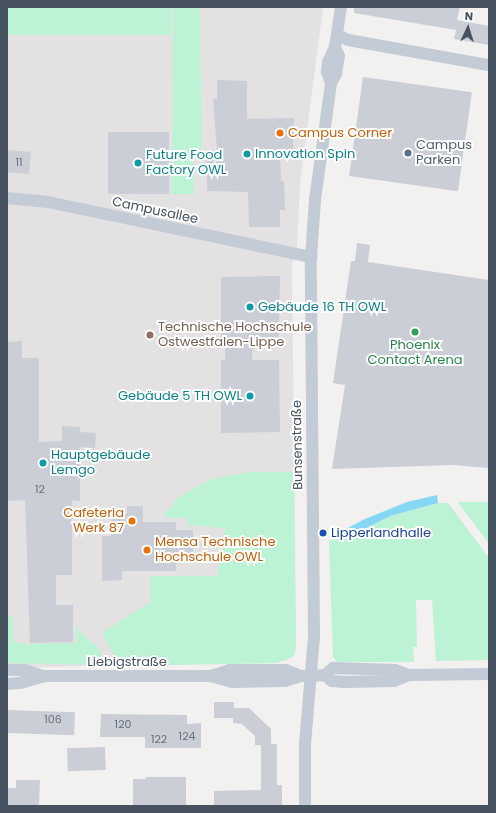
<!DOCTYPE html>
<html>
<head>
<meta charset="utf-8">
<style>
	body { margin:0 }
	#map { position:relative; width:496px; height:813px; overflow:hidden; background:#f3f0f0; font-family:Poppins,sans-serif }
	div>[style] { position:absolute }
	.education>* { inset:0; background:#e4e1e2 }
	.green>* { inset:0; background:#bbf3d4; transform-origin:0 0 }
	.water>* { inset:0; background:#85d7f4 }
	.building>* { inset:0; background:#cbced6; transform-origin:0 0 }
	.minor>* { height:12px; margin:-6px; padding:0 6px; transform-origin:6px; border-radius:6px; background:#c2cbd6 }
	.dots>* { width:11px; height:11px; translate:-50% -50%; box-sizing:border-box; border:2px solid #fff; border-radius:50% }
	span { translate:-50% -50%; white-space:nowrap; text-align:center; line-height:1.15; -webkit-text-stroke:4px #fff; paint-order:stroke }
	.number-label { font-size:11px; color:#67717d }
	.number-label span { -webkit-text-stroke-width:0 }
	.food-label { font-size:13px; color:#c56008 }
	.left { translate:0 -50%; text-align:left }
	.right { translate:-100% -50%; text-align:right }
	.service-label { font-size:13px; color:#4e5e75 }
	.culture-label { font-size:13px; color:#0d838f }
	.street-label { font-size:13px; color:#46525f }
	.education-label { font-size:13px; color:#785e54 }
	.leisure-label { font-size:13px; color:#27864d }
	.transit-label { font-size:13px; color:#164399 }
	.frame { position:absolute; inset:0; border:8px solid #46525f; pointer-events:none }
	.north { position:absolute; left:448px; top:8px; width:40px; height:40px; -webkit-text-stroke:3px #fff; paint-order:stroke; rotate:4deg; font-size:11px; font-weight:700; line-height:16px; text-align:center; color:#46525f }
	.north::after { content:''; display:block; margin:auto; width:14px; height:18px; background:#46525f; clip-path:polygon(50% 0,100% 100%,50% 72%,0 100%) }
</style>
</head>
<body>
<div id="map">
	<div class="education">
		<div style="clip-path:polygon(7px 7px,323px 8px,300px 184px,297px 248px,292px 264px,296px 646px,294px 656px,286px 661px,7px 668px)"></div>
	</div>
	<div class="green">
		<div style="left:7px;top:7px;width:164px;height:28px"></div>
		<div style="clip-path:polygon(173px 7px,200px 7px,202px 149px,193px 151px,194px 194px,172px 194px)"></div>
		<div style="clip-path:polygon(251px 472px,294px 472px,296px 646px,294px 656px,277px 663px,120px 666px,102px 633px,150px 602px,150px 576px,217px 576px,225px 528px,188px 525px,187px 518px,166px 518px,165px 512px,173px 505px,176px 499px,211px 479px)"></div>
		<div style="clip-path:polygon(458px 502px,489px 502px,489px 544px)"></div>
		<div style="clip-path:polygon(438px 503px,448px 503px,489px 558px,489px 660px,436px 661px,432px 600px,416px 600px,417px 647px,413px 647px,414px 662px,337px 662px,333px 657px,329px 540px,345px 539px,390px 516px)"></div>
		<div style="clip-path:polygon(8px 615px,13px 618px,13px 641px,24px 644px,77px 643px,75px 627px,99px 649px,103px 665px,7px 663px)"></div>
	</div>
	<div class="water">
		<div style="clip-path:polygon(437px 495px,438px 503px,390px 516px,345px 539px,344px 530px,365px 519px,407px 502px)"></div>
	</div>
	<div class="building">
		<div style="clip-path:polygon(354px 7px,460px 7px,457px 20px,489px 26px,489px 45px,454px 39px,456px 30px,354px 13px)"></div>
		<div style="left:363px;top:77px;width:110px;height:100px;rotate:8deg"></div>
		<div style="clip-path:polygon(217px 80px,247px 81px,247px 119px,294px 118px,293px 153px,280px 155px,281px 181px,284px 181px,285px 210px,280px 210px,280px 227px,249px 227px,248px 192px,207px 191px,207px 151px,217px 150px,213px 99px,217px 99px)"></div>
		<div style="left:108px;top:132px;width:61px;height:62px"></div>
		<div style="left:7px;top:150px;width:24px;height:22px;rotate:5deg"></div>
		<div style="clip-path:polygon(357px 243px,370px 245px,368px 262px,489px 280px,489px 468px,452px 465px,332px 469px,345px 385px,333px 383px,351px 261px,355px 261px)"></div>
		<div style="clip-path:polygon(280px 276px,279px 337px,253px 338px,252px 360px,279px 360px,280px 432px,221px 433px,221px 360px,225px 360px,225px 337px,221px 337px,221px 277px)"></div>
		<div style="clip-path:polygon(22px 341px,22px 358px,39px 358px,39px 442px,62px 441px,62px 426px,80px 427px,80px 432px,96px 433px,95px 448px,80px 447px,80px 501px,72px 500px,72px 575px,56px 575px,56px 605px,73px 605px,73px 642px,30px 643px,25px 500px,7px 501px,7px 342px)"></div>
		<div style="clip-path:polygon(127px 506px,143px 506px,143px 522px,176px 522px,176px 530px,193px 530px,193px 563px,176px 563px,176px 571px,122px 571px,122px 580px,102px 581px,102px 536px,111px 536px,111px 514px,127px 514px)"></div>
		<div style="clip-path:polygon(214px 702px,234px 702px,234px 708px,249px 708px,271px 729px,271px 744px,277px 744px,277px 785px,282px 785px,282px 806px,214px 806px,214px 791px,261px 790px,261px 745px,255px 745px,255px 736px,242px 724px,233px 723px,233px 718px,214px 718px)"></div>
		<div style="left:7px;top:710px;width:68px;height:23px;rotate:2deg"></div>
		<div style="clip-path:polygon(101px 714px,187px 715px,187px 724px,201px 723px,201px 748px,145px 748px,145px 737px,100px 737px)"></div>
		<div style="left:105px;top:747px;width:23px;height:38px;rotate:88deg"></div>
		<div style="clip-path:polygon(146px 777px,186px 777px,186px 806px,133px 806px,133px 779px,146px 779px)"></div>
		<div style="clip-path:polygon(16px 780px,40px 780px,39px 806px,7px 806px,7px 788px,16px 788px)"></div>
	</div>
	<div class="minor">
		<div style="left:337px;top:35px;width:12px;rotate:24deg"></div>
		<div style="left:348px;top:40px;width:143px;rotate:10.1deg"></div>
		<div style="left:331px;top:83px;width:12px;rotate:-110deg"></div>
		<div style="left:327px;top:72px;width:10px;rotate:-84deg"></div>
		<div style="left:328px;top:62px;width:17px;rotate:-65deg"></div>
		<div style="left:335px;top:47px;width:40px;rotate:-81.5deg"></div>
		<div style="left:7px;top:198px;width:41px;rotate:5.6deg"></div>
		<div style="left:48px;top:202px;width:269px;rotate:11.8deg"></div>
		<div style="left:7px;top:670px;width:17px"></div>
		<div style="left:24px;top:670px;width:21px;rotate:17deg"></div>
		<div style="left:325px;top:675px;width:9px;rotate:41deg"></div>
		<div style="left:332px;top:681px;width:12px;rotate:5deg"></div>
		<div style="left:344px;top:682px;width:50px;rotate:-1.1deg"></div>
		<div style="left:394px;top:681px;width:16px;rotate:-22deg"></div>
		<div style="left:211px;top:676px;width:19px;rotate:-18deg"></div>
		<div style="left:229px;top:670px;width:57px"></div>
		<div style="left:286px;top:670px;width:16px;rotate:22deg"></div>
		<div style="left:7px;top:684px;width:13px;rotate:-4deg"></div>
		<div style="left:20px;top:683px;width:25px;rotate:-16deg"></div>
		<div style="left:44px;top:676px;width:166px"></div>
		<div style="left:210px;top:676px;width:23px;rotate:15deg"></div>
		<div style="left:232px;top:682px;width:53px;rotate:-1.1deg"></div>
		<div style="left:285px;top:681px;width:17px;rotate:-17deg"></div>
		<div style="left:301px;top:676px;width:24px;rotate:-2deg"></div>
		<div style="left:325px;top:675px;width:11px;rotate:-41deg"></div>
		<div style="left:333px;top:668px;width:62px;rotate:1.8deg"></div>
		<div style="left:395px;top:670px;width:15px;rotate:20deg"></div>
		<div style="left:409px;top:675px;width:80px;rotate:-0.7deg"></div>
		<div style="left:305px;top:806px;width:62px;rotate:-90deg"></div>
		<div style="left:305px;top:744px;width:108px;rotate:-85.2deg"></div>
		<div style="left:314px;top:636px;width:379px;rotate:-90.5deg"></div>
		<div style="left:311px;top:257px;width:57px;rotate:-86deg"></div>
		<div style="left:315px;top:200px;width:118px;rotate:-82.2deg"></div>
		<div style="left:331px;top:83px;width:10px;rotate:-61deg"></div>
		<div style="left:336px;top:74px;width:18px;rotate:-81deg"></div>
		<div style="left:339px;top:56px;width:10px;rotate:-114deg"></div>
	</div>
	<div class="dots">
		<div style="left:280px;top:133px;background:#e8710a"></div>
		<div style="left:408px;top:153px;background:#5c6f8a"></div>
		<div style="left:247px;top:154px;background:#0f9aa8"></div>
		<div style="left:138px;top:163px;background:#0f9aa8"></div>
		<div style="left:250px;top:307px;background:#0f9aa8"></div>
		<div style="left:415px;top:332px;background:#2e9e5b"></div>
		<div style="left:150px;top:335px;background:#8d6e63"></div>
		<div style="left:250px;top:396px;background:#0f9aa8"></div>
		<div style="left:43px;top:463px;background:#0f9aa8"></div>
		<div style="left:132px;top:521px;background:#e8710a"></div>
		<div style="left:323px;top:533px;background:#1a4fb4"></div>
		<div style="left:147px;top:550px;background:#e8710a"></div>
	</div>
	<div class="number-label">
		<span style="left:19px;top:162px">11</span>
		<span style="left:40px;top:489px">12</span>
		<span style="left:53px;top:719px">106</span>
		<span style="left:123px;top:724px">120</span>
		<span style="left:187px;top:736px">124</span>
		<span style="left:159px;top:739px">122</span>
	</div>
	<div class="food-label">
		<span class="left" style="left:288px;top:133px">Campus Corner</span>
		<span class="right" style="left:124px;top:521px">Cafeteria<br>Werk 87</span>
		<span class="left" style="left:155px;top:550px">Mensa Technische<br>Hochschule OWL</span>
	</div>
	<div class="service-label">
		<span class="left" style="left:416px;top:153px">Campus<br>Parken</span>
	</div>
	<div class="culture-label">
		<span class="left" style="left:255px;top:154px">Innovation Spin</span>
		<span class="left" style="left:146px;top:163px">Future Food<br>Factory OWL</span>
		<span class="left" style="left:258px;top:307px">Gebäude 16 TH OWL</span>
		<span class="right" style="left:242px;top:396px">Gebäude 5 TH OWL</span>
		<span class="left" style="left:51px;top:463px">Hauptgebäude<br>Lemgo</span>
	</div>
	<div class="street-label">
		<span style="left:155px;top:211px;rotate:12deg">Campusallee</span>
		<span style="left:298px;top:445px;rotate:-91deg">Bunsenstraße</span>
		<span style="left:127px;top:662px">Liebigstraße</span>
	</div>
	<div class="education-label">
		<span class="left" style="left:158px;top:335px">Technische Hochschule<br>Ostwestfalen-Lippe</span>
	</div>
	<div class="leisure-label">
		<span style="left:415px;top:353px">Phoenix<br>Contact Arena</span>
	</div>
	<div class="transit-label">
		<span class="left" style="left:331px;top:533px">Lipperlandhalle</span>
	</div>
	<div class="frame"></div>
	<div class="north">N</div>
</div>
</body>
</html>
